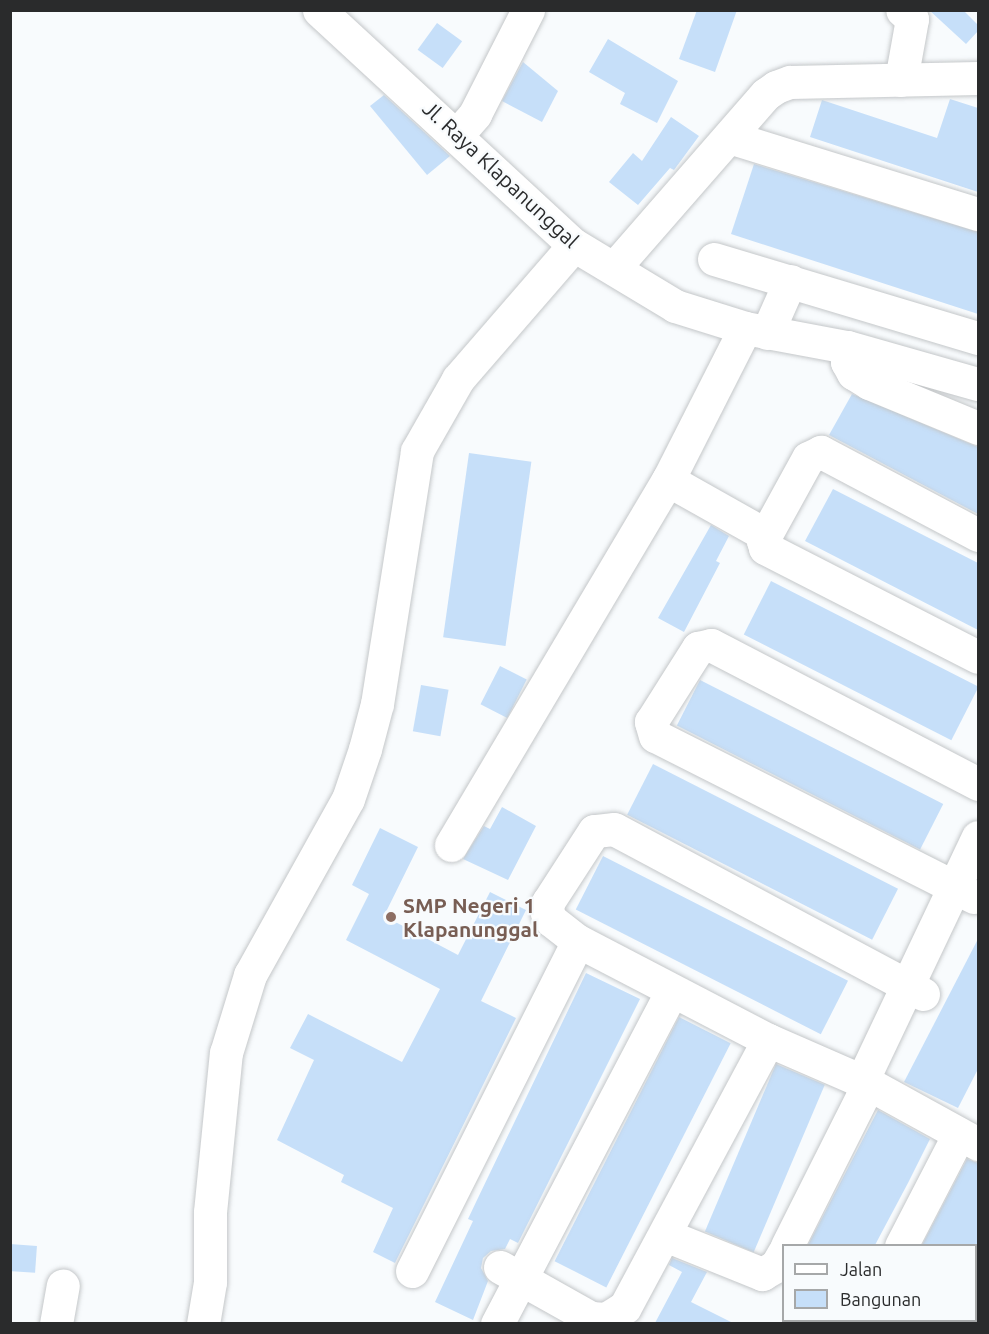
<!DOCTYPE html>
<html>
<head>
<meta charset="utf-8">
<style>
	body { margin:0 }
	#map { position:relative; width:989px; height:1334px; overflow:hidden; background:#f8fbfd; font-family:Ubuntu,sans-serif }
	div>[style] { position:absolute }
	.building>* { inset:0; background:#c6dff9; transform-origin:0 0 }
	.roads { filter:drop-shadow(0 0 2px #c4c7c9) drop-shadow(0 0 2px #c4c7c9) }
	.minor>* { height:33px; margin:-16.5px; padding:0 16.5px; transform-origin:16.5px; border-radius:16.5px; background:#fff }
	.dots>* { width:16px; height:16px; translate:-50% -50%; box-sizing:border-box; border:3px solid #f8fbfd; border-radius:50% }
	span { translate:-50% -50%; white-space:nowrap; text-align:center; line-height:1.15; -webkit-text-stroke:4.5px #f8fbfd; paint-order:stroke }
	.street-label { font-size:21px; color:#2a2b2c }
	.education-label { font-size:21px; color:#785e54; font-weight:700 }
	.left { translate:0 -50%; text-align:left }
	.frame { position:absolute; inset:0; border:12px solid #2a2b2c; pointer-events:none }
	.legend { position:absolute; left:782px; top:1244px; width:195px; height:78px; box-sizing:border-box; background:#f8fbfd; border:2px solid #a6a8a9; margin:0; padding:8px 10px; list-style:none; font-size:18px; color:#2a2b2c }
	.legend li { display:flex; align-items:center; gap:12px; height:30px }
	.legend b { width:30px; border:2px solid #a6a8a9 }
</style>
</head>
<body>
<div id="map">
	<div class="building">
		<div style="clip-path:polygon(697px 10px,737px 10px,715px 72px,679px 59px)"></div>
		<div style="clip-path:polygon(929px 10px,963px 10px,978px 25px,978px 31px,966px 44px)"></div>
		<div style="left:437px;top:23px;width:31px;height:33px;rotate:36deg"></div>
		<div style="clip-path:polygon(608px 39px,678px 81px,657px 123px,620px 104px,625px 93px,589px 72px)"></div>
		<div style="clip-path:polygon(523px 62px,558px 91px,542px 122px,502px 101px)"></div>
		<div style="clip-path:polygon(384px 95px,450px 156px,427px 175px,370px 106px)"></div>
		<div style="clip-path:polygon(950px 99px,978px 108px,978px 192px,810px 137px,822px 100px,937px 138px)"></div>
		<div style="clip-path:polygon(671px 117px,699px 136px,674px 170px,670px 168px,638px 205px,609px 182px,633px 153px,642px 161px)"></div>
		<div style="clip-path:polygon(754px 164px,978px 232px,978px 314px,731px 234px)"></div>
		<div style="clip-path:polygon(852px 394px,978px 447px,978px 514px,829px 435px)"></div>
		<div style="left:469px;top:453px;width:63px;height:186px;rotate:8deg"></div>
		<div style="clip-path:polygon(833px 489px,978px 563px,978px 630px,805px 541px)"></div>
		<div style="clip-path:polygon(711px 525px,729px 536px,716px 561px,720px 563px,684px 632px,658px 618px)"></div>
		<div style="left:771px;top:581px;width:233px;height:60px;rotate:27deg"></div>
		<div style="left:500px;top:666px;width:30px;height:43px;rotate:27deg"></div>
		<div style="left:700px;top:680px;width:273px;height:51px;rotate:27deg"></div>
		<div style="left:421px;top:685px;width:28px;height:47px;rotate:10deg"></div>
		<div style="left:653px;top:764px;width:275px;height:57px;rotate:27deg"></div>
		<div style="clip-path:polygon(502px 807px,536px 826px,508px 880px,463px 859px,484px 826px,490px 829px)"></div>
		<div style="clip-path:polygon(380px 828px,418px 847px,384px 916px,458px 955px,490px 892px,526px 910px,481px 1001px,516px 1018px,395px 1263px,373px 1252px,393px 1208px,341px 1182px,344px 1175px,277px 1140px,314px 1060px,290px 1048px,308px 1014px,402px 1062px,440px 989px,346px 940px,369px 894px,352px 885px)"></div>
		<div style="left:603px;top:856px;width:275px;height:60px;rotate:27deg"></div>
		<div style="clip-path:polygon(978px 939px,978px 1069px,958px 1108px,904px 1082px)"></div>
		<div style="clip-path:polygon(586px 973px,640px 999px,518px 1243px,510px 1239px,505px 1249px,491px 1251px,483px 1258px,481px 1268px,488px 1281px,473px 1320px,435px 1302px,473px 1221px,468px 1219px,477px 1200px)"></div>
		<div style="left:679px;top:1017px;width:58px;height:274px;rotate:27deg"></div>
		<div style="left:776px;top:1064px;width:53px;height:182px;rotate:23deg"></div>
		<div style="clip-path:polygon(878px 1110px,930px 1139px,908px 1183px,875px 1245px,808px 1245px)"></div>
		<div style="clip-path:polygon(967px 1159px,978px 1163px,978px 1257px,975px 1245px,922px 1245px)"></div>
		<div style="left:10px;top:1244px;width:27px;height:27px;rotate:4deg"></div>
		<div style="clip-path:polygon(672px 1258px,707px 1272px,691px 1302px,733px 1323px,655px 1323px,682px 1272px,669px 1265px)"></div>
	</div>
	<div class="roads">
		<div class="minor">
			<div style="left:319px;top:10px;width:347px;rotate:42.7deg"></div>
			<div style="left:574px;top:245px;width:118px;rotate:31.1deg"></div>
			<div style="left:675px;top:306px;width:73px;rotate:17.4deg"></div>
			<div style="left:745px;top:328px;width:104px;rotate:10.6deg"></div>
			<div style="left:847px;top:347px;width:136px;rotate:15.8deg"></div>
			<div style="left:901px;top:80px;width:62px;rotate:-79.8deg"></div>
			<div style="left:912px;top:19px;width:13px;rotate:-138deg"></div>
			<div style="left:457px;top:135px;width:28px;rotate:-49deg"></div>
			<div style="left:475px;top:114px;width:117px;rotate:-63deg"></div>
			<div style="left:729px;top:137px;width:261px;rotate:17.2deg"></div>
			<div style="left:714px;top:259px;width:276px;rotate:16.7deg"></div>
			<div style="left:614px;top:268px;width:231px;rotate:-48.9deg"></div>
			<div style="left:766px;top:94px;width:12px;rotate:-35deg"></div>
			<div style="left:776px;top:87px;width:15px;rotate:-20deg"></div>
			<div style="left:790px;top:82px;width:188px;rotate:-1.2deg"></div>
			<div style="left:767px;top:333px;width:57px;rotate:-66.1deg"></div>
			<div style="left:847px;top:347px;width:15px;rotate:90deg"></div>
			<div style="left:847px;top:362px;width:13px;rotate:61deg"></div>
			<div style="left:853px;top:373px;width:19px;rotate:32deg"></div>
			<div style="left:869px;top:383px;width:118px;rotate:22.4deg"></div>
			<div style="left:668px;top:480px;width:110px;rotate:29.4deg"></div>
			<div style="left:978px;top:535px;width:178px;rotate:-152.1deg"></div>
			<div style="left:821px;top:452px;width:14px;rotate:155deg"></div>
			<div style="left:808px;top:458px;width:94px;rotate:118.8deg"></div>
			<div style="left:763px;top:540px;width:8px;rotate:76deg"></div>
			<div style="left:765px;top:548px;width:239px;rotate:27.1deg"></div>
			<div style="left:451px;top:845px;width:425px;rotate:-59.3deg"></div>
			<div style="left:668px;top:480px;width:170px;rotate:-63.1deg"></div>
			<div style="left:974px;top:897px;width:357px;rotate:-153.2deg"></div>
			<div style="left:655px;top:736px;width:15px;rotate:-106deg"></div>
			<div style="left:651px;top:722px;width:88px;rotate:-57.6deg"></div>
			<div style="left:698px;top:648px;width:13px;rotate:-13deg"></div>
			<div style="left:711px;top:645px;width:301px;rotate:27.5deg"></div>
			<div style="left:923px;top:994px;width:350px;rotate:-151.9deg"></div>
			<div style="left:614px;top:829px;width:20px;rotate:174deg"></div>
			<div style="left:594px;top:831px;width:85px;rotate:122.9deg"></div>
			<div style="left:548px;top:902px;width:11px;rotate:95deg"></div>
			<div style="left:547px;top:913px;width:9px;rotate:58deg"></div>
			<div style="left:552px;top:921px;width:33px;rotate:38deg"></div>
			<div style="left:578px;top:941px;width:214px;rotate:27.5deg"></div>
			<div style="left:768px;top:1040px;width:108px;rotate:23.5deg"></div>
			<div style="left:867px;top:1083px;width:127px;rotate:28.8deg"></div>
			<div style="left:665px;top:1235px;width:105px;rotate:21.9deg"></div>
			<div style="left:762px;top:1274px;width:16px;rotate:-30deg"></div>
			<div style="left:776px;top:1266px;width:16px;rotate:-60deg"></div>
			<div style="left:787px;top:1246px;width:169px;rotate:-63.3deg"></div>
			<div style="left:863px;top:1095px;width:14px;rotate:-94deg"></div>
			<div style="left:862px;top:1081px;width:270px;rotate:-64.6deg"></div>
			<div style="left:901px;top:1246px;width:126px;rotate:-62.6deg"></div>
			<div style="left:500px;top:1267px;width:104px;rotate:29.3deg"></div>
			<div style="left:591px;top:1318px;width:15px;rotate:4deg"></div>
			<div style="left:606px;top:1319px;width:22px;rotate:-32deg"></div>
			<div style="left:625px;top:1307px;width:303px;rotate:-61.8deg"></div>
			<div style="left:412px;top:1271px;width:369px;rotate:-63.3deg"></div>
			<div style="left:56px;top:1324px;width:39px;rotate:-80deg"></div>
			<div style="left:203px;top:1324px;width:43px;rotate:-80.5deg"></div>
			<div style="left:210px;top:1282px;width:70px;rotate:-90deg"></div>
			<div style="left:210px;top:1212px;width:160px;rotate:-84.3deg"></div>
			<div style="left:226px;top:1053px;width:82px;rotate:-72.9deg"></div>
			<div style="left:250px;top:975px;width:201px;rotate:-60.9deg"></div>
			<div style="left:348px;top:799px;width:53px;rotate:-71.2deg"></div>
			<div style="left:365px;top:749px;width:47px;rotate:-75.1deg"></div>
			<div style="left:377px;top:704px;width:256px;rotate:-81deg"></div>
			<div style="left:417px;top:451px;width:83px;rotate:-60.3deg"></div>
			<div style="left:458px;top:379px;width:177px;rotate:-49.1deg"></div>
			<div style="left:497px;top:1324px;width:376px;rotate:-62.3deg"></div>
			<div style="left:860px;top:1324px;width:4px;rotate:-63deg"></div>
		</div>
	</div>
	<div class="dots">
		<div style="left:391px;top:917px;background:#8d6e63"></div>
	</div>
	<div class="street-label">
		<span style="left:501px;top:174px;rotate:43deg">Jl. Raya Klapanunggal</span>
	</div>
	<div class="education-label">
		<span class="left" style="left:403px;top:917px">SMP Negeri 1<br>Klapanunggal</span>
	</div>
	<div class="frame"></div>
	<ul class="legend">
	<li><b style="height:8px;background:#fff"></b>Jalan</li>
	<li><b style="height:16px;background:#c6dff9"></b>Bangunan</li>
	</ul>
</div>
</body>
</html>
